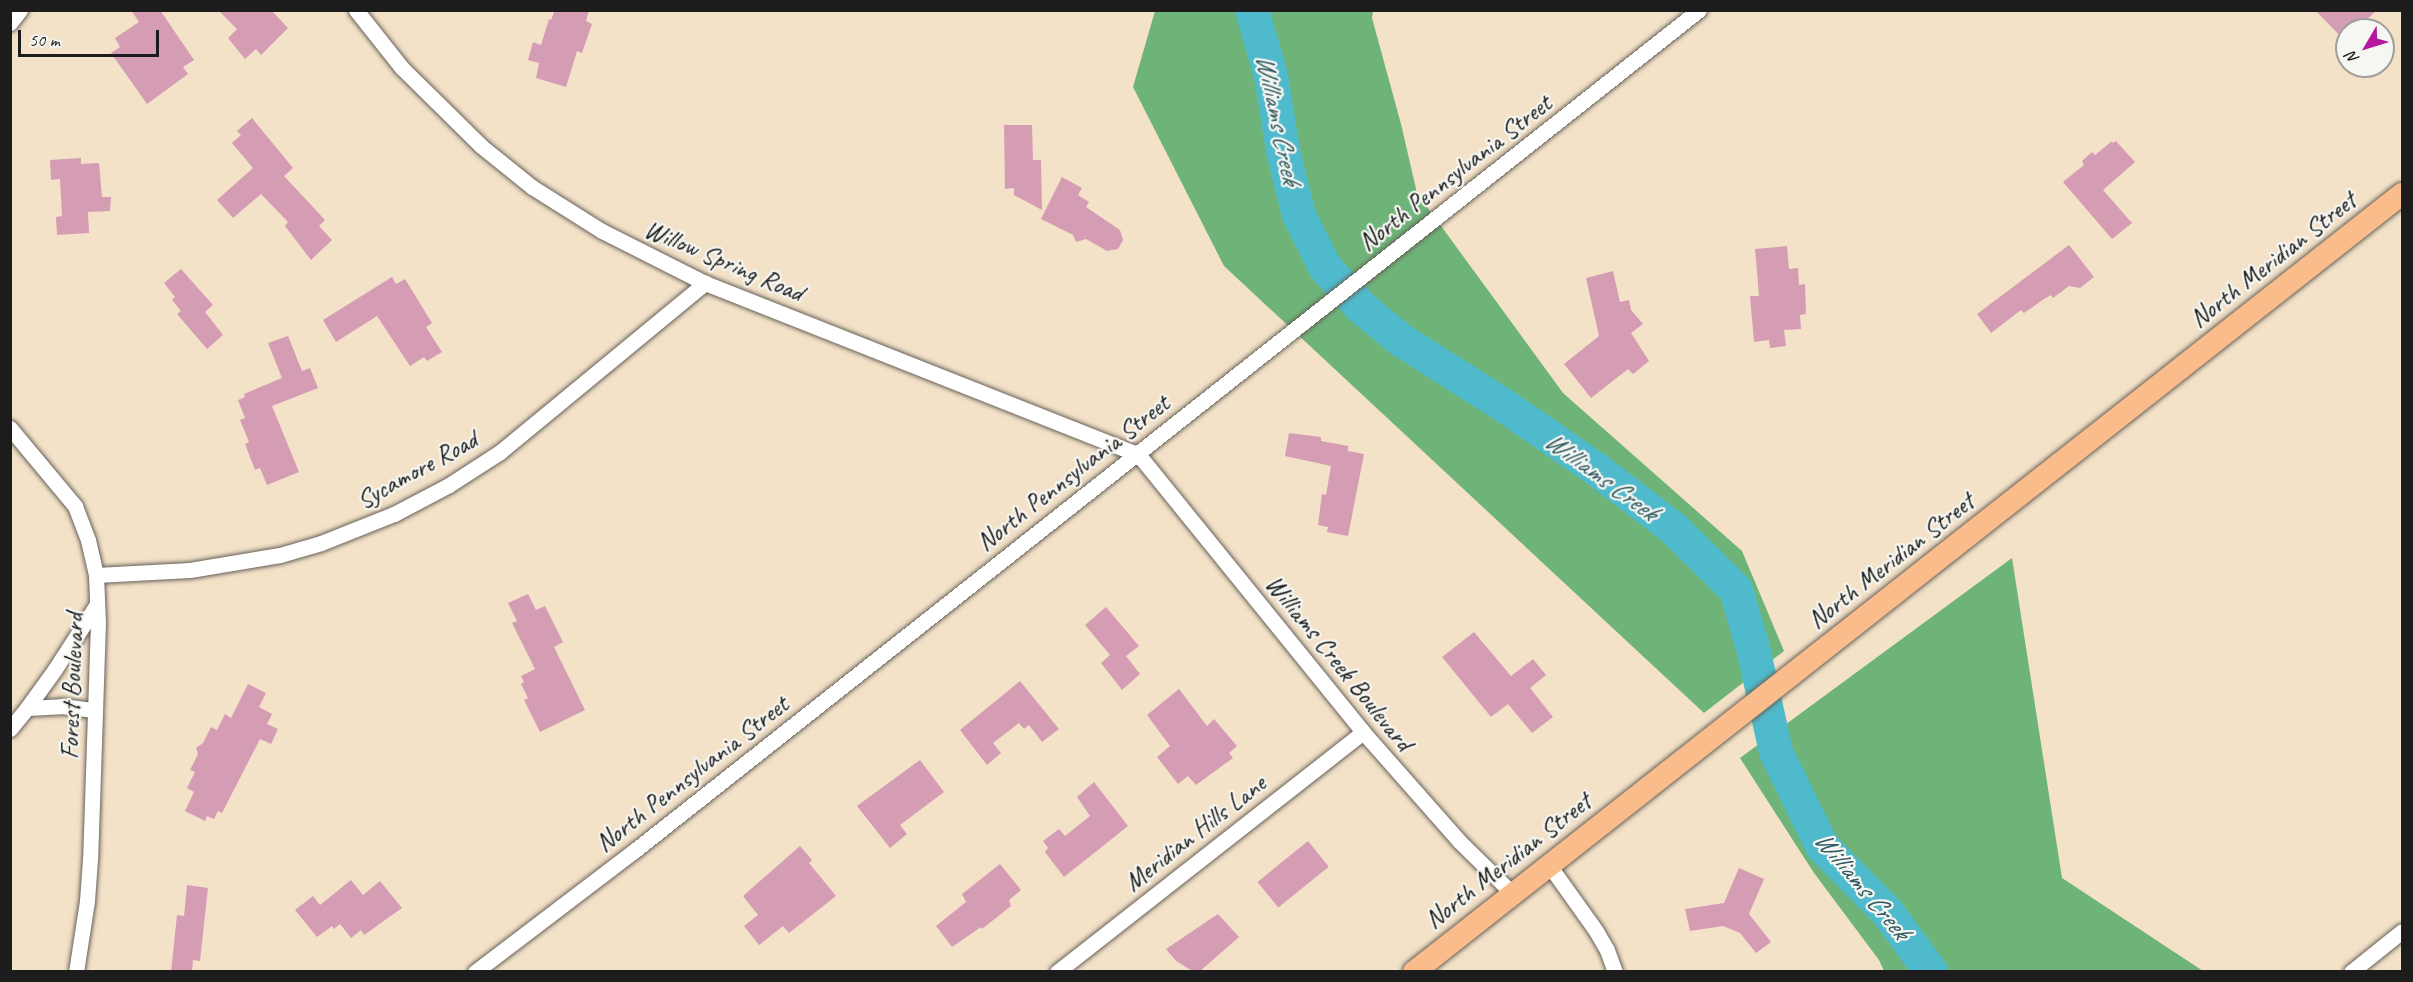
<!DOCTYPE html>
<html>
<head>
<meta charset="utf-8">
<style>
	body { margin:0 }
	#map { position:relative; width:2413px; height:982px; overflow:hidden; background:#f3e1c8; font-family:Caveat,sans-serif }
	div>[style] { position:absolute }
	.forest>* { inset:0; background:#6eb479 }
	.river>* { height:34px; margin:-17px; padding:0 17px; transform-origin:17px; border-radius:17px; background:#4fbacb }
	.building>* { inset:0; background:#d59db4; transform-origin:0 0 }
	.roads { filter:drop-shadow(0 0 2px #676158) drop-shadow(0 0 2px #676158) }
	.minor>* { height:15px; margin:-7.5px; padding:0 7.5px; transform-origin:7.5px; border-radius:7.5px; background:#fff }
	.primary>* { height:22px; margin:-11px; padding:0 11px; transform-origin:11px; border-radius:11px; background:#f9bc8a }
	span { translate:-50% -50%; white-space:nowrap; text-align:center; line-height:1.15; -webkit-text-stroke:4.5px #f6f6f2; paint-order:stroke }
	.street-label { font-size:26px; color:#1c1c1c }
	.water-label { font-size:27px; color:#305b62; font-style:italic }
	.frame { position:absolute; inset:0; border:12px solid #1c1c1c; pointer-events:none }
	.north { position:absolute; left:2335px; top:18px; width:60px; height:60px; box-sizing:border-box; background:#f6f6f2; border:2px solid #9f9f9c; border-radius:50%; rotate:232deg; font-size:16px; font-weight:700; line-height:24px; text-align:center; color:#1c1c1c }
	.north::after { content:''; display:block; margin:auto; width:21px; height:27px; background:#b5179e; clip-path:polygon(50% 0,100% 100%,50% 72%,0 100%) }
	.scale { position:absolute; left:18px; top:30px; width:141px; height:27px; box-sizing:border-box; border:3px solid #1c1c1c; border-top:0; padding-left:8px; font-size:18px; line-height:21px; white-space:nowrap; color:#1c1c1c; -webkit-text-stroke:4px #f6f6f2; paint-order:stroke }
</style>
</head>
<body>
<div id="map">
	<div class="forest">
		<div style="clip-path:polygon(1155px 11px,1373px 11px,1372px 18px,1401px 124px,1417px 193px,1563px 393px,1742px 551px,1784px 651px,1704px 713px,1224px 266px,1133px 87px)"></div>
		<div style="clip-path:polygon(2012px 558px,2062px 878px,2203px 971px,1884px 971px,1879px 960px,1814px 873px,1740px 758px)"></div>
	</div>
	<div class="river">
		<div style="left:1252px;top:10px;width:69px;rotate:73.9deg"></div>
		<div style="left:1271px;top:76px;width:76px;rotate:80.9deg"></div>
		<div style="left:1283px;top:151px;width:66px;rotate:76deg"></div>
		<div style="left:1299px;top:215px;width:58px;rotate:63.4deg"></div>
		<div style="left:1325px;top:267px;width:54px;rotate:48deg"></div>
		<div style="left:1361px;top:307px;width:52px;rotate:39.5deg"></div>
		<div style="left:1401px;top:340px;width:120px;rotate:32.4deg"></div>
		<div style="left:1502px;top:404px;width:114px;rotate:34.7deg"></div>
		<div style="left:1596px;top:469px;width:97px;rotate:37.5deg"></div>
		<div style="left:1673px;top:528px;width:88px;rotate:44.5deg"></div>
		<div style="left:1736px;top:590px;width:60px;rotate:73.7deg"></div>
		<div style="left:1753px;top:648px;width:107px;rotate:77.5deg"></div>
		<div style="left:1776px;top:752px;width:105px;rotate:63.9deg"></div>
		<div style="left:1822px;top:846px;width:94px;rotate:45.4deg"></div>
		<div style="left:1888px;top:913px;width:73px;rotate:53.9deg"></div>
	</div>
	<div class="building">
		<div style="clip-path:polygon(131px 10px,160px 10px,194px 60px,183px 67px,188px 74px,147px 104px,111px 53px,120px 47px,115px 38px,139px 22px)"></div>
		<div style="clip-path:polygon(218px 10px,271px 10px,288px 28px,261px 55px,256px 49px,245px 59px,228px 38px,237px 29px)"></div>
		<div style="clip-path:polygon(555px 10px,589px 10px,586px 21px,592px 24px,582px 53px,577px 51px,566px 87px,536px 78px,539px 63px,528px 60px,533px 42px,541px 45px,549px 19px,551px 20px)"></div>
		<div style="clip-path:polygon(2315px 10px,2377px 10px,2355px 30px,2347px 30px,2347px 43px)"></div>
		<div style="clip-path:polygon(252px 118px,293px 168px,284px 176px,325px 220px,319px 226px,332px 240px,311px 260px,285px 226px,288px 222px,261px 194px,233px 218px,217px 200px,253px 168px,232px 143px,241px 135px,237px 131px)"></div>
		<div style="clip-path:polygon(1004px 125px,1032px 125px,1033px 160px,1041px 160px,1042px 210px,1014px 195px,1014px 188px,1005px 189px)"></div>
		<div style="clip-path:polygon(2112px 141px,2113px 143px,2116px 141px,2135px 162px,2103px 190px,2132px 223px,2112px 239px,2063px 182px,2084px 165px,2082px 161px,2092px 152px,2095px 155px)"></div>
		<div style="clip-path:polygon(81px 158px,81px 164px,99px 163px,102px 197px,111px 197px,110px 211px,88px 212px,89px 233px,57px 235px,56px 217px,62px 216px,60px 179px,51px 180px,50px 160px)"></div>
		<div style="clip-path:polygon(1062px 177px,1082px 188px,1078px 195px,1089px 202px,1086px 207px,1120px 230px,1123px 240px,1118px 249px,1107px 251px,1086px 239px,1076px 242px,1073px 235px,1041px 219px)"></div>
		<div style="clip-path:polygon(2069px 245px,2094px 277px,2080px 288px,2069px 286px,2053px 298px,2051px 295px,2044px 299px,2024px 313px,2021px 310px,1991px 333px,1977px 314px)"></div>
		<div style="clip-path:polygon(1787px 246px,1789px 269px,1798px 268px,1799px 285px,1805px 284px,1806px 314px,1800px 315px,1801px 329px,1784px 330px,1786px 346px,1770px 348px,1769px 340px,1754px 342px,1750px 296px,1759px 296px,1755px 249px)"></div>
		<div style="clip-path:polygon(181px 269px,213px 305px,205px 312px,223px 335px,207px 349px,177px 314px,181px 311px,172px 300px,175px 297px,164px 283px)"></div>
		<div style="clip-path:polygon(1613px 271px,1620px 302px,1629px 300px,1631px 310px,1643px 324px,1631px 333px,1649px 361px,1633px 374px,1628px 369px,1591px 398px,1564px 364px,1599px 336px,1586px 278px)"></div>
		<div style="clip-path:polygon(392px 277px,396px 284px,405px 279px,432px 323px,426px 327px,442px 352px,427px 361px,424px 357px,410px 366px,377px 316px,336px 342px,323px 320px)"></div>
		<div style="clip-path:polygon(288px 336px,302px 371px,310px 368px,318px 388px,272px 406px,299px 472px,267px 485px,260px 468px,255px 470px,245px 444px,249px 442px,240px 420px,245px 418px,238px 400px,245px 397px,244px 394px,282px 378px,268px 343px)"></div>
		<div style="clip-path:polygon(1289px 433px,1321px 437px,1321px 441px,1348px 446px,1348px 451px,1364px 454px,1348px 536px,1327px 532px,1328px 527px,1318px 525px,1322px 494px,1326px 495px,1331px 466px,1285px 456px)"></div>
		<div style="clip-path:polygon(528px 594px,536px 610px,545px 606px,563px 642px,554px 647px,585px 710px,540px 732px,524px 700px,528px 698px,521px 684px,524px 682px,521px 676px,535px 669px,512px 623px,517px 621px,508px 603px)"></div>
		<div style="clip-path:polygon(1106px 607px,1139px 646px,1126px 656px,1140px 674px,1122px 690px,1101px 663px,1110px 655px,1085px 625px)"></div>
		<div style="clip-path:polygon(1474px 632px,1511px 676px,1533px 659px,1546px 675px,1530px 688px,1553px 717px,1532px 733px,1508px 704px,1491px 717px,1442px 657px)"></div>
		<div style="clip-path:polygon(1020px 681px,1059px 729px,1042px 742px,1029px 725px,1024px 729px,1019px 723px,993px 743px,1001px 753px,987px 765px,960px 730px)"></div>
		<div style="clip-path:polygon(248px 684px,266px 693px,259px 707px,272px 714px,267px 724px,278px 729px,271px 744px,260px 739px,222px 813px,218px 811px,214px 819px,207px 816px,205px 821px,185px 811px,194px 792px,187px 788px,195px 772px,190px 770px,198px 754px,196px 748px,203px 743px,211px 727px,217px 730px,225px 714px,231px 718px)"></div>
		<div style="clip-path:polygon(1179px 689px,1207px 726px,1214px 719px,1237px 746px,1229px 753px,1233px 758px,1196px 785px,1188px 776px,1178px 784px,1157px 757px,1170px 746px,1147px 715px)"></div>
		<div style="clip-path:polygon(920px 760px,944px 792px,900px 825px,907px 834px,890px 848px,857px 806px)"></div>
		<div style="clip-path:polygon(1094px 782px,1128px 826px,1064px 877px,1045px 852px,1048px 848px,1043px 841px,1059px 829px,1065px 836px,1090px 816px,1077px 797px)"></div>
		<div style="left:1308px;top:841px;width:33px;height:65px;rotate:51deg"></div>
		<div style="clip-path:polygon(800px 846px,812px 860px,809px 863px,836px 896px,789px 933px,783px 926px,759px 945px,744px 926px,758px 915px,743px 896px)"></div>
		<div style="clip-path:polygon(1000px 864px,1021px 890px,1009px 900px,1011px 906px,982px 929px,981px 927px,952px 947px,936px 926px,966px 902px,962px 894px)"></div>
		<div style="clip-path:polygon(1739px 868px,1764px 879px,1749px 914px,1771px 942px,1756px 953px,1740px 933px,1723px 926px,1690px 931px,1685px 909px,1724px 903px)"></div>
		<div style="clip-path:polygon(351px 880px,363px 895px,380px 881px,402px 908px,364px 935px,361px 930px,351px 938px,340px 924px,334px 929px,332px 926px,317px 937px,295px 910px,313px 896px,320px 905px)"></div>
		<div style="clip-path:polygon(187px 885px,208px 888px,200px 961px,193px 960px,192px 972px,171px 972px,177px 915px,184px 916px)"></div>
		<div style="clip-path:polygon(1218px 914px,1239px 937px,1199px 972px,1194px 972px,1176px 961px,1166px 949px)"></div>
	</div>
	<div class="roads">
		<div class="minor">
			<div style="left:356px;top:10px;width:74px;rotate:51.6deg"></div>
			<div style="left:402px;top:68px;width:111px;rotate:44.6deg"></div>
			<div style="left:481px;top:146px;width:65px;rotate:38.8deg"></div>
			<div style="left:532px;top:187px;width:83px;rotate:32.2deg"></div>
			<div style="left:602px;top:231px;width:115px;rotate:26.8deg"></div>
			<div style="left:705px;top:283px;width:466px;rotate:21.6deg"></div>
			<div style="left:1138px;top:454px;width:358px;rotate:51deg"></div>
			<div style="left:1363px;top:732px;width:145px;rotate:48.6deg"></div>
			<div style="left:1459px;top:841px;width:76px;rotate:44.5deg"></div>
			<div style="left:10px;top:23px;width:16px;rotate:-52deg"></div>
			<div style="left:10px;top:428px;width:102px;rotate:50.2deg"></div>
			<div style="left:75px;top:506px;width:36px;rotate:69deg"></div>
			<div style="left:88px;top:540px;width:36px;rotate:77deg"></div>
			<div style="left:96px;top:575px;width:47px;rotate:87.6deg"></div>
			<div style="left:98px;top:622px;width:237px;rotate:91.9deg"></div>
			<div style="left:90px;top:859px;width:42px;rotate:94.1deg"></div>
			<div style="left:87px;top:901px;width:72px;rotate:98.8deg"></div>
			<div style="left:96px;top:575px;width:94px;rotate:-3deg"></div>
			<div style="left:190px;top:570px;width:91px;rotate:-9.5deg"></div>
			<div style="left:280px;top:555px;width:43px;rotate:-16.3deg"></div>
			<div style="left:321px;top:543px;width:79px;rotate:-21.7deg"></div>
			<div style="left:394px;top:514px;width:62px;rotate:-27.8deg"></div>
			<div style="left:449px;top:485px;width:61px;rotate:-32.9deg"></div>
			<div style="left:500px;top:452px;width:266px;rotate:-39.5deg"></div>
			<div style="left:27px;top:708px;width:48px;rotate:-54.3deg"></div>
			<div style="left:55px;top:669px;width:77px;rotate:-57.1deg"></div>
			<div style="left:10px;top:729px;width:27px;rotate:-51deg"></div>
			<div style="left:27px;top:708px;width:34px;rotate:-3deg"></div>
			<div style="left:61px;top:706px;width:34px;rotate:7deg"></div>
			<div style="left:1549px;top:865px;width:81px;rotate:54.5deg"></div>
			<div style="left:1596px;top:931px;width:22px;rotate:60deg"></div>
			<div style="left:1607px;top:950px;width:23px;rotate:70deg"></div>
			<div style="left:475px;top:972px;width:200px;rotate:-37.3deg"></div>
			<div style="left:634px;top:851px;width:1357px;rotate:-38.3deg"></div>
			<div style="left:1057px;top:972px;width:389px;rotate:-38.1deg"></div>
			<div style="left:2351px;top:972px;width:65px;rotate:-38.8deg"></div>
		</div>
		<div class="primary">
			<div style="left:1414px;top:972px;width:1258px;rotate:-38.22deg"></div>
		</div>
	</div>
	<div class="street-label">
		<span style="left:1455px;top:173px;rotate:-38deg">North Pennsylvania Street</span>
		<span style="left:2273px;top:260px;rotate:-38deg">North Meridian Street</span>
		<span style="left:724px;top:261px;rotate:23deg">Willow Spring Road</span>
		<span style="left:417px;top:470px;rotate:-29deg">Sycamore Road</span>
		<span style="left:1073px;top:473px;rotate:-38deg">North Pennsylvania Street</span>
		<span style="left:1891px;top:561px;rotate:-38deg">North Meridian Street</span>
		<span style="left:1339px;top:663px;rotate:51deg">Williams Creek Boulevard</span>
		<span style="left:72px;top:686px;rotate:-88deg">Forest Boulevard</span>
		<span style="left:692px;top:774px;rotate:-38deg">North Pennsylvania Street</span>
		<span style="left:1195px;top:833px;rotate:-38deg">Meridian Hills Lane</span>
		<span style="left:1508px;top:861px;rotate:-38deg">North Meridian Street</span>
	</div>
	<div class="water-label">
		<span style="left:1278px;top:119px;rotate:78deg">Williams Creek</span>
		<span style="left:1601px;top:476px;rotate:36deg">Williams Creek</span>
		<span style="left:1862px;top:885px;rotate:50deg">Williams Creek</span>
	</div>
	<div class="frame"></div>
	<div class="north">N</div>
	<div class="scale">50 m</div>
</div>
</body>
</html>
